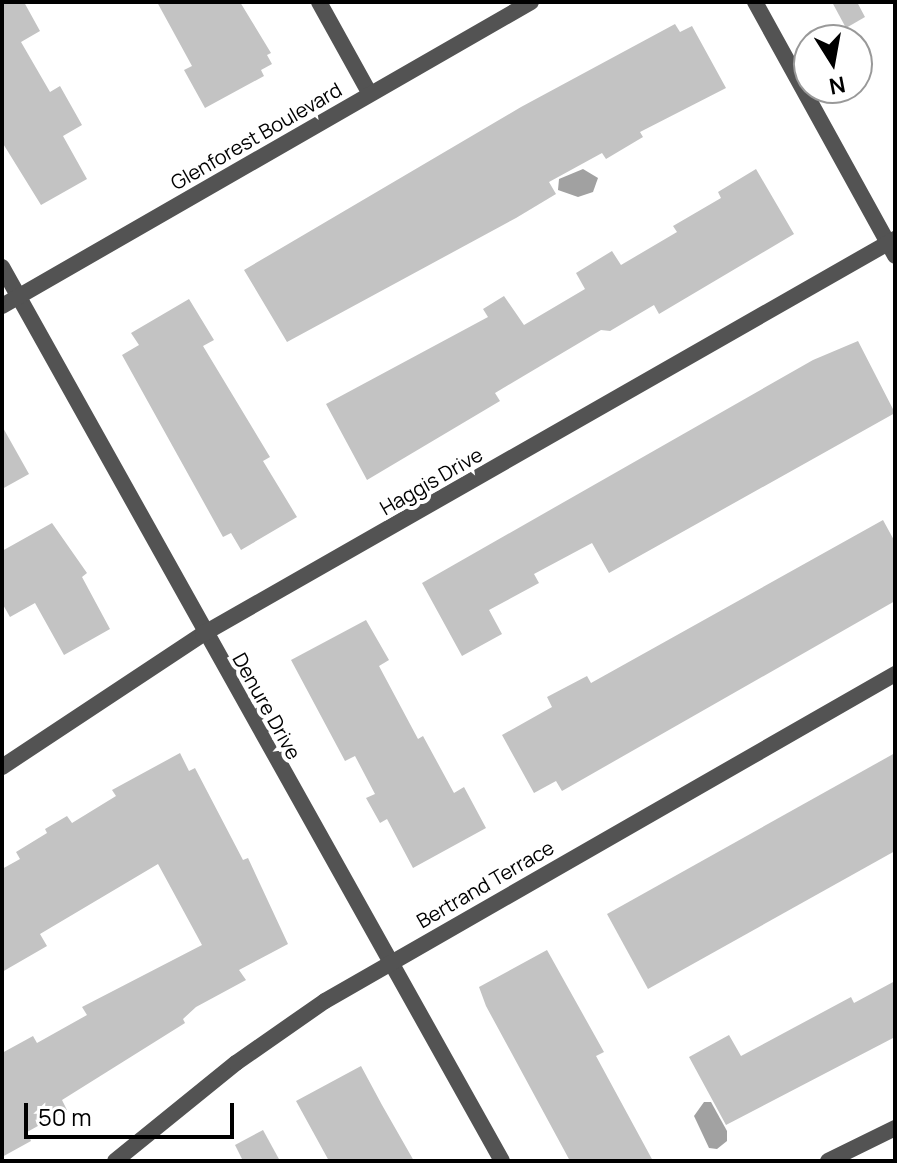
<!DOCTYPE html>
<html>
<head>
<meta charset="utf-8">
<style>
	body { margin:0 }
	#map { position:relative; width:897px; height:1163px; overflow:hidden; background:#fff; font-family:Manrope,sans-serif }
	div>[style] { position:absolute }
	.water>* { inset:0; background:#a1a1a1 }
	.building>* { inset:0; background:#c3c3c3 }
	.minor>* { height:16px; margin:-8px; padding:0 8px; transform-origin:8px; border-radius:8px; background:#535353 }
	span { translate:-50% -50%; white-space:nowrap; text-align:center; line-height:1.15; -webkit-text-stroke:8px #fff; paint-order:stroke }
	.street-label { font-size:20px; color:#000 }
	.frame { position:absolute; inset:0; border:4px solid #000; pointer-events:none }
	.north { position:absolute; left:793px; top:24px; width:80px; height:80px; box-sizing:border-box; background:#fff; border:2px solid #999; border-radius:50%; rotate:169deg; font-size:22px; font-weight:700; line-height:32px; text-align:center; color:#000 }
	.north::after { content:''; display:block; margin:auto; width:28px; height:36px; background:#000; clip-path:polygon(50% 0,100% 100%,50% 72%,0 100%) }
	.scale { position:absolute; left:24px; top:1103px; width:210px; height:36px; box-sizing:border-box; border:4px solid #000; border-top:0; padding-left:10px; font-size:24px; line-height:28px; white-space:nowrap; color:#000; -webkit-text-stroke:6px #fff; paint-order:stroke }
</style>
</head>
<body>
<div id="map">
	<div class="water">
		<div style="clip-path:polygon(583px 169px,598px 178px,593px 192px,578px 197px,558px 190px,559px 179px)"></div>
		<div style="clip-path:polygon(704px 1102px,711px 1102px,727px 1131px,727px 1141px,717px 1149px,709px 1148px,694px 1116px)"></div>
	</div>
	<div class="building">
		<div style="clip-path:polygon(2px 2px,24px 2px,40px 31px,21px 42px,50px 92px,60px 86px,82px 125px,63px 136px,87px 179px,41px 205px,2px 142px)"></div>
		<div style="clip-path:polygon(157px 2px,240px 2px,271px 53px,267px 55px,272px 64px,261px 70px,264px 76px,205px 108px,184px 70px,192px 66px)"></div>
		<div style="clip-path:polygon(832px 2px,857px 2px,865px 17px,846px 28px)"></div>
		<div style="clip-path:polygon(675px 24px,680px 32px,692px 26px,726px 88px,640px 132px,643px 137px,606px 159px,602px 153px,549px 182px,556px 194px,516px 218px,287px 342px,244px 270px,521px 107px)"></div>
		<div style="clip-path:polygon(756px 169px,794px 234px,659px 314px,654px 305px,610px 331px,601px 330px,495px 393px,500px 401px,367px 480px,326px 404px,488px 317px,483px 309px,504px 296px,524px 325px,585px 289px,576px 273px,612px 251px,621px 265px,677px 232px,673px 226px,721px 198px,718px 192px)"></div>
		<div style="clip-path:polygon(189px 299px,214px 340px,203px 346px,270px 457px,263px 461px,297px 517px,241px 550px,231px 533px,223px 537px,122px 355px,139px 345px,131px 333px)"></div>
		<div style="clip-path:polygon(858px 341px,895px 413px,609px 573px,592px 543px,534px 574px,539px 583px,489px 610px,502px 634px,462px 656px,422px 583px,813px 360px)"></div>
		<div style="clip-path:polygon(2px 426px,29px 474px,2px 489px)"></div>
		<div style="clip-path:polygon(883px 520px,895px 542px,895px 601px,562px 791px,556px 781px,534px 793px,502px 735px,552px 707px,547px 697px,587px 676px,591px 683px)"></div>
		<div style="clip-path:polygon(52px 523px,87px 573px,82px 577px,110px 629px,64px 655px,35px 603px,10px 617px,2px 603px,2px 551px)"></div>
		<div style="clip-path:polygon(366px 620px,389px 660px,379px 666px,418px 739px,423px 736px,454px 793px,464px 787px,486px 828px,413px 868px,387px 819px,380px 823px,366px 798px,375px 794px,355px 756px,345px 761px,291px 660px)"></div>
		<div style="clip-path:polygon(180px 753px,189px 771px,195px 768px,243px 860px,248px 858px,288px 944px,239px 970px,246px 980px,196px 1007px,183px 1019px,185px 1023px,62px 1100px,67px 1110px,27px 1132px,31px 1141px,2px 1157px,2px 1053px,33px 1036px,37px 1043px,87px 1015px,82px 1007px,202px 945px,158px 864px,40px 934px,47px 946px,2px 972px,2px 869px,20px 859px,16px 852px,47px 833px,45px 829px,67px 816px,72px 823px,116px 796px,112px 790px)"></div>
		<div style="clip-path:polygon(895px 753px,895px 851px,648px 989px,607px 914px)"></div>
		<div style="clip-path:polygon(547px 950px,604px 1052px,596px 1056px,653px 1161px,570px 1161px,486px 1006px,479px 987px)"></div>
		<div style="clip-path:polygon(895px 981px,895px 1037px,726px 1125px,689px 1057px,729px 1035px,741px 1056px,851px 997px,854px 1003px)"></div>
		<div style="clip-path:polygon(361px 1066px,382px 1105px,414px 1161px,329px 1161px,296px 1101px)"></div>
		<div style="clip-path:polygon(263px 1130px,280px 1161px,243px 1161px,235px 1145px)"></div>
	</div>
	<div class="minor">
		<div style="left:319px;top:2px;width:105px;rotate:61deg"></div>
		<div style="left:755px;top:2px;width:290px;rotate:61.1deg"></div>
		<div style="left:2px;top:267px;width:1024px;rotate:60.78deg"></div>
		<div style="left:2px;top:306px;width:610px;rotate:-29.88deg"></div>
		<div style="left:2px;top:767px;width:241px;rotate:-33.5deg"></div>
		<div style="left:203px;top:634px;width:797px;rotate:-29.72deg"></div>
		<div style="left:115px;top:1161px;width:156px;rotate:-39deg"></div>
		<div style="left:236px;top:1063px;width:108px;rotate:-34.9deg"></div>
		<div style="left:325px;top:1001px;width:657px;rotate:-29.84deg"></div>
		<div style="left:828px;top:1161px;width:75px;rotate:-26.2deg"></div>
	</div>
	<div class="street-label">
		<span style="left:256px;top:136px;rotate:-30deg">Glenforest Boulevard</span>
		<span style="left:431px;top:481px;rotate:-30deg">Haggis Drive</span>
		<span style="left:267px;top:706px;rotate:61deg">Denure Drive</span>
		<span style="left:485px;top:884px;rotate:-30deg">Bertrand Terrace</span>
	</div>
	<div class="frame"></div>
	<div class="north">N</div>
	<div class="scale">50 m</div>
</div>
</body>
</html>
